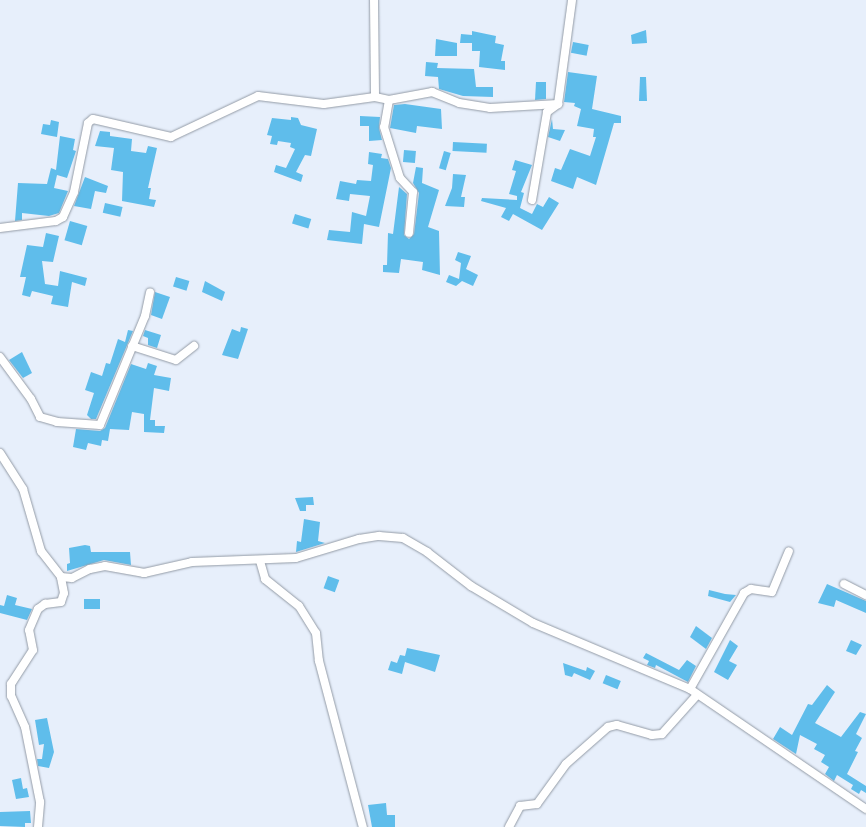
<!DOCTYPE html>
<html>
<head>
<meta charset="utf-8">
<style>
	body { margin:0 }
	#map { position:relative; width:866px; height:827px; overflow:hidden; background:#e7effb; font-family:Raleway,sans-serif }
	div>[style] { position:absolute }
	.building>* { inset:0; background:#5fbdeb; transform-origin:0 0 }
	.roads { filter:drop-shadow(0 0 1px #939ba6) drop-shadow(0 0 1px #939ba6) }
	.street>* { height:8px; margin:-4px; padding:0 4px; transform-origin:4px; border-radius:4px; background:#fff }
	span { translate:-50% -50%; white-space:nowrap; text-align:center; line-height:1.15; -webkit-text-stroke:4px #fff; paint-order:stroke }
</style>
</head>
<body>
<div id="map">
	<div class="building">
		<div style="clip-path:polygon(646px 30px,647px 43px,632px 44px,631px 35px)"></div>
		<div style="clip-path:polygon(472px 31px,496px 36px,495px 43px,504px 45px,501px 61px,505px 61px,505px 70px,479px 67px,480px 51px,472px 51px,472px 43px,460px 43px,461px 34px,472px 35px)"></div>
		<div style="clip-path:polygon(436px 39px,457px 43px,457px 56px,435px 56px)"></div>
		<div style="left:573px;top:42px;width:16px;height:11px;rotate:11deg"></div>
		<div style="clip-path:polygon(426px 62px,438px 63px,437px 68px,474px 69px,476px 87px,493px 87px,493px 97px,463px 96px,439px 89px,438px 77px,425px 76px)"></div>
		<div style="clip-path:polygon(568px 72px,597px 76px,592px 109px,621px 116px,621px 123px,614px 123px,596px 185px,577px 177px,573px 189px,551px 181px,555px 168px,561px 170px,570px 149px,590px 156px,596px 137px,593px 137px,594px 129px,577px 126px,581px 109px,574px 106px,575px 103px,564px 102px)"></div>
		<div style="clip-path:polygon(640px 77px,646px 77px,647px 101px,639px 101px)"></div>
		<div style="clip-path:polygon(536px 82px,546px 82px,546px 99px,535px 100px)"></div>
		<div style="clip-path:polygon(405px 104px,441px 109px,442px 129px,417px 126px,416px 133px,390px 128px,394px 105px)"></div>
		<div style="clip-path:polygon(360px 116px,380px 117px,379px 128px,382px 140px,369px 141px,369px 126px,360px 126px)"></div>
		<div style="clip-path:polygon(291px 117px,298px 118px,301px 125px,317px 129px,311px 156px,305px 155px,296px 172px,303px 175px,301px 182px,274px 172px,276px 165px,286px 168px,295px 149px,290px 147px,291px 143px,278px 141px,277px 145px,270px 144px,272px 136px,267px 135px,272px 118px,291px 120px)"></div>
		<div style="clip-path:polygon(552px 119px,553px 129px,565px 130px,560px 141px,548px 137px)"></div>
		<div style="clip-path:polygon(51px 120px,59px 122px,57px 137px,41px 134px,43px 124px,50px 125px)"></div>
		<div style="clip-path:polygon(100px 131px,110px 132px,110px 136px,132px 139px,131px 151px,146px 153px,148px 146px,157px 148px,148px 188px,151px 188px,149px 199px,156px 200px,154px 207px,122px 201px,123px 172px,111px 170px,114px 148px,95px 146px)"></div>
		<div style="clip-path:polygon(60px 136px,75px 139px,73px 150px,76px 151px,67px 178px,57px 175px,54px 188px,68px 191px,59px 213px,49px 216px,22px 213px,22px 220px,15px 221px,18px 183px,47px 184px,51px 168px,56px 170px)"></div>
		<div style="left:453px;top:142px;width:34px;height:9px;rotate:3deg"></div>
		<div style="left:404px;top:150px;width:12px;height:12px;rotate:5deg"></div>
		<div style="left:444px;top:151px;width:7px;height:18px;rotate:16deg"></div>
		<div style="clip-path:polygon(369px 152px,382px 154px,381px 158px,388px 159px,391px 168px,379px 227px,364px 224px,362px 244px,327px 240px,329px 230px,350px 232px,352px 212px,366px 216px,370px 196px,350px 194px,349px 201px,336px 199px,340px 181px,356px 184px,357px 180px,371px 181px,373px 165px,368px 164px)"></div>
		<div style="clip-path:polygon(515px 160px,532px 165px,521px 192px,524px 193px,520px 208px,532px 214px,537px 204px,543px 207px,549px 197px,559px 203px,542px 230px,513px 214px,509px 221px,501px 217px,506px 208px,481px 201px,482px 198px,517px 200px,517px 196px,509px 194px,516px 171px,512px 170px)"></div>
		<div style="clip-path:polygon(416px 167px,423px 168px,422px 183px,439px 190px,428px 227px,439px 231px,440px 275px,422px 270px,423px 262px,401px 259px,399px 273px,383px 272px,383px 265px,387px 265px,388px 233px,393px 234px,399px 187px,407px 194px,404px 235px,409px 239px,414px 234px,419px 193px,413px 183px)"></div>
		<div style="clip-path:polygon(453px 174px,466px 175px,461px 197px,465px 197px,464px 207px,445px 206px,452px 188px)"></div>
		<div style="clip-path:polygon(85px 177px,108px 186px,106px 193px,95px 191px,91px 209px,74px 206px)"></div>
		<div style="left:105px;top:203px;width:18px;height:10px;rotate:13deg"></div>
		<div style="left:295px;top:214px;width:17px;height:10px;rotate:17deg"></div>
		<div style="left:70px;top:221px;width:18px;height:20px;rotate:16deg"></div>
		<div style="clip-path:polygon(46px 233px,59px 236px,53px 262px,42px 261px,45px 284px,58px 286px,60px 271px,87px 278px,85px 286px,72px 282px,68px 307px,51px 304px,53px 296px,32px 291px,30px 297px,22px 295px,26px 277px,20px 277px,27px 245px,43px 247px)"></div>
		<div style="clip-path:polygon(458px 252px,471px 256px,466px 269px,478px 275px,473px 286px,462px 281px,456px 286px,446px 282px,449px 275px,459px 279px,461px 263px,455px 260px)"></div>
		<div style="left:176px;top:277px;width:14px;height:10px;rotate:17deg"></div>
		<div style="clip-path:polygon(205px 281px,225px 292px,222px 301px,202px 292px)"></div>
		<div style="clip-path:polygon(155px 292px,170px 297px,162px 319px,151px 315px)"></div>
		<div style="clip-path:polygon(241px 327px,248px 329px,238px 359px,222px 355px,232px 329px,240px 332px)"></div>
		<div style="clip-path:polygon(128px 330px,133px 331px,96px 419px,91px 419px,87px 415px,94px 393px,85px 390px,91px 372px,102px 376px,106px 363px,110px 364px,118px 339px,125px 342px)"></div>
		<div style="clip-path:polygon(145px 330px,161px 335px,157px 348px,148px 345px,148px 338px,143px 336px)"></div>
		<div style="clip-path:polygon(22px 352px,32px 373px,23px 378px,9px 360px)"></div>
		<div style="clip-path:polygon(148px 363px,157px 366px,154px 375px,171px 378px,169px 391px,154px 388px,150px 420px,155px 420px,155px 426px,165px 426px,164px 433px,144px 432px,144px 414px,132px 412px,129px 430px,110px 429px,108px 441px,102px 440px,101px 446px,88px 443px,86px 450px,73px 447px,76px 429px,100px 431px,105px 428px,131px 364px,146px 369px)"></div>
		<div style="clip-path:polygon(313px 497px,314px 505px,306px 505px,306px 511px,300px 511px,295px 498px)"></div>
		<div style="clip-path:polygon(304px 519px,320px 522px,318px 541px,325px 543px,296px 552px,297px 541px,301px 542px)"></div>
		<div style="clip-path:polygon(85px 545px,90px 546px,91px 552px,130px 552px,131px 565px,104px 560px,67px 571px,67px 564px,70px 563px,69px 548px)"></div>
		<div style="left:328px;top:576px;width:12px;height:13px;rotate:20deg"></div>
		<div style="clip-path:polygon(827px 584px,866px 601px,866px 613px,836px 600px,834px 607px,818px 603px)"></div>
		<div style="clip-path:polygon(709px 590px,725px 594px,736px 595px,730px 602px,708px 596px)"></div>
		<div style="clip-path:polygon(7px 595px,17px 598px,15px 605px,32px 609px,27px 620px,0 613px,0 605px,4px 606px)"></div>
		<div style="left:100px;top:599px;width:10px;height:16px;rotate:90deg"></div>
		<div style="clip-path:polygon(696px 626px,712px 638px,706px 649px,690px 637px)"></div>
		<div style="clip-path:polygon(730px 640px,738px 646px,729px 661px,737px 665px,728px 680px,714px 672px)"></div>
		<div style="clip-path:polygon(851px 640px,862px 645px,856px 655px,846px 651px)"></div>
		<div style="clip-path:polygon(407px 648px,440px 655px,435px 672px,405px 662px,402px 674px,388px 670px,391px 661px,397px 663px,400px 655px,405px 656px)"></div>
		<div style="clip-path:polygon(646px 653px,679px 670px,687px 660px,696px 666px,688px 682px,656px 665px,655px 668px,647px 665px,649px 661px,643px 658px)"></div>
		<div style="clip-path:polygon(563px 663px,586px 671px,587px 667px,595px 671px,590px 680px,574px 673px,572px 677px,565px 675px)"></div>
		<div style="left:606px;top:675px;width:16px;height:9px;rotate:22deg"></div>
		<div style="clip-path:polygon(827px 685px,835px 692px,815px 723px,841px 737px,860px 712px,866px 714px,856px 734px,862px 738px,855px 751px,858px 752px,847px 774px,866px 786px,866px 793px,861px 790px,859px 794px,851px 789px,853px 785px,837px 775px,834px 781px,825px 774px,829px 767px,821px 762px,825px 755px,814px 749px,817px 744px,800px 735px,796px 754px,773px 739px,780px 727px,792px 735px,808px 704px,812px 705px)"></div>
		<div style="clip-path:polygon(47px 718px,54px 752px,49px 768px,38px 766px,37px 759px,42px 759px,44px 744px,39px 745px,35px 720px)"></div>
		<div style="clip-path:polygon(21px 778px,23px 789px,27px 788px,29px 797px,16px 799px,12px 780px)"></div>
		<div style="clip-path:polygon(386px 803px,387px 815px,395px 815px,395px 827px,372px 827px,368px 805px)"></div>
		<div style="clip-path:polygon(30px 811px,31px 823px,25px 823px,25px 827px,0 826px,0 812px)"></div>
	</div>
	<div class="roads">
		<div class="street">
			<div style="left:374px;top:0;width:97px;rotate:89.4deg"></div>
			<div style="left:389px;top:100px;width:27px;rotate:100deg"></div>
			<div style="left:384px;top:127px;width:53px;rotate:72.6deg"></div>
			<div style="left:400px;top:178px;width:19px;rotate:47deg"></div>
			<div style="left:413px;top:192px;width:41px;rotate:95.6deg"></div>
			<div style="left:532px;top:200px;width:89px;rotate:-80.3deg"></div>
			<div style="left:547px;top:112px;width:14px;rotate:-36deg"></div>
			<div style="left:0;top:228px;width:56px;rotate:-7.1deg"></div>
			<div style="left:56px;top:221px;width:8px;rotate:-30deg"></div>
			<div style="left:63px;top:217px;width:27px;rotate:-66deg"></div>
			<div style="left:74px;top:192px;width:70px;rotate:-78.5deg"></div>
			<div style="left:88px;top:123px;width:6px;rotate:-39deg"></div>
			<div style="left:93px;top:119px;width:80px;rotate:13deg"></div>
			<div style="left:171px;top:137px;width:96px;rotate:-25.2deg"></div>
			<div style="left:258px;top:96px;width:66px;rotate:6.9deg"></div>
			<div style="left:324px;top:104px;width:51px;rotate:-7.8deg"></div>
			<div style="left:375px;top:97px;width:14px;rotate:12deg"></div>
			<div style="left:389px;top:100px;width:44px;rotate:-10.5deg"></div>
			<div style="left:432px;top:92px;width:29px;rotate:22deg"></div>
			<div style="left:459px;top:103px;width:31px;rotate:9deg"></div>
			<div style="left:490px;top:108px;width:68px;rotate:-3.4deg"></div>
			<div style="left:558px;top:104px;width:105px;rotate:-82.3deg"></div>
			<div style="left:132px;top:346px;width:46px;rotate:17.7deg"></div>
			<div style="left:176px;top:360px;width:23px;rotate:-38deg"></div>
			<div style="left:0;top:357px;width:52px;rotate:53.6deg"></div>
			<div style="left:31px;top:399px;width:20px;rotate:63deg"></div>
			<div style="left:40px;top:417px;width:18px;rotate:16deg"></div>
			<div style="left:57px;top:422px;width:43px;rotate:4deg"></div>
			<div style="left:100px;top:425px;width:118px;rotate:-67.6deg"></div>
			<div style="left:145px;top:316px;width:24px;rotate:-78deg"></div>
			<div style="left:0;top:453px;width:43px;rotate:57.4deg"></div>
			<div style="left:23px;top:489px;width:65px;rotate:73.8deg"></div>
			<div style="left:41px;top:551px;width:33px;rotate:52deg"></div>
			<div style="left:61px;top:577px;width:11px;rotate:5deg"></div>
			<div style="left:72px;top:578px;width:20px;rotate:-27deg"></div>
			<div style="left:90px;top:569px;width:15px;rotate:-11deg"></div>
			<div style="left:105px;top:566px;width:40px;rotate:10deg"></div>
			<div style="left:144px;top:573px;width:49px;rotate:-12.9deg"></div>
			<div style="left:192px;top:562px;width:104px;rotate:-2.2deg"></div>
			<div style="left:296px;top:558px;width:66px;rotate:-16.8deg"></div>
			<div style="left:359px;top:539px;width:20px;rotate:-9deg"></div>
			<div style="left:379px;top:536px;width:24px;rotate:5deg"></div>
			<div style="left:403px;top:538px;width:28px;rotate:30deg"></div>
			<div style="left:427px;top:552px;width:56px;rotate:37.7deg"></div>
			<div style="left:471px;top:586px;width:72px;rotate:30.8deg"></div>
			<div style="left:533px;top:623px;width:170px;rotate:22.8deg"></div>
			<div style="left:690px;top:689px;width:213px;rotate:34.3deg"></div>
			<div style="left:260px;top:561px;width:19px;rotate:74deg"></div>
			<div style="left:265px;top:579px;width:43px;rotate:38.5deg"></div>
			<div style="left:299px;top:606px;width:32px;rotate:58deg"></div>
			<div style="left:316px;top:633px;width:28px;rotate:84deg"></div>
			<div style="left:319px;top:661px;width:172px;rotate:75.2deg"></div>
			<div style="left:844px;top:584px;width:25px;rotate:27deg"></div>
			<div style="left:690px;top:689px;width:110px;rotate:-60.6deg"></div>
			<div style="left:744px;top:593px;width:8px;rotate:-30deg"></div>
			<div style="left:751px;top:589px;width:21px;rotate:8deg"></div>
			<div style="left:772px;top:592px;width:44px;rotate:-67.5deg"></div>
			<div style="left:38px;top:827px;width:25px;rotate:-85deg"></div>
			<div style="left:40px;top:802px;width:76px;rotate:-101.3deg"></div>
			<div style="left:25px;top:727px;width:34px;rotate:-114deg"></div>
			<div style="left:11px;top:696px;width:12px;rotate:-90deg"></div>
			<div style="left:11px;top:684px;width:40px;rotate:-57.1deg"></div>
			<div style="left:33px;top:650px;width:20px;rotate:-101deg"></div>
			<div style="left:29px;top:630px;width:23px;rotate:-67deg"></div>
			<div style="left:38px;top:609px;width:9px;rotate:-36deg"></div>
			<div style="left:45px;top:604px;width:16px;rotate:-7deg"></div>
			<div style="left:61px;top:602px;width:9px;rotate:-72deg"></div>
			<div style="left:64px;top:593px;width:16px;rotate:-101deg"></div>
			<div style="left:509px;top:827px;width:24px;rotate:-62deg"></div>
			<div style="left:520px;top:806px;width:17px;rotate:-7deg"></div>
			<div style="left:537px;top:804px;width:49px;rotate:-54.1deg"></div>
			<div style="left:566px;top:764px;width:56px;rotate:-41.4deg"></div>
			<div style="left:608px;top:727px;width:9px;rotate:-13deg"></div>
			<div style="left:617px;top:725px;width:36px;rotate:16deg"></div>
			<div style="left:652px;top:735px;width:10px;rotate:-6deg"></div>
			<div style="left:662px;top:734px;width:52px;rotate:-48.1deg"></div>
		</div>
	</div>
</div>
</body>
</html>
